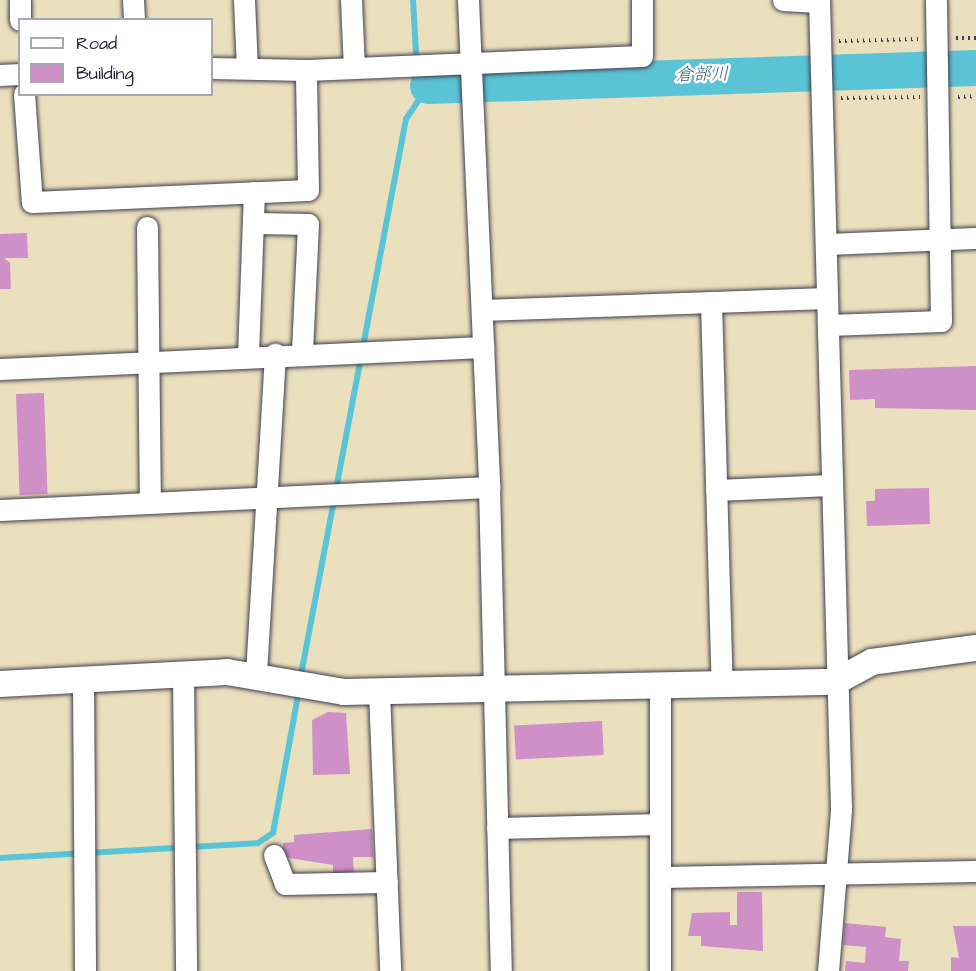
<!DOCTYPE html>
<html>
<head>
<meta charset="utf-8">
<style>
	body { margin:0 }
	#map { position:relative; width:976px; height:971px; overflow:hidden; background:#ebe0bd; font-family:"Architects Daughter","Klee One",sans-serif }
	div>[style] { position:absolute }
	.stream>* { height:6px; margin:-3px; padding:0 3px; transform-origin:3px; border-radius:3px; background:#5ac4d6 }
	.river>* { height:36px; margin:-18px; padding:0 18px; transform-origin:18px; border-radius:18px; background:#5ac4d6 }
	.building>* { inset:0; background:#cf8fc7; transform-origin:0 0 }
	.path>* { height:4px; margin-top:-2px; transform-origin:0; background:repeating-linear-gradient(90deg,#403e4e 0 1.5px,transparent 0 6px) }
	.roads { filter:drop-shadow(0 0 2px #403e4e) drop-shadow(0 0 2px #403e4e) }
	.minor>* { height:21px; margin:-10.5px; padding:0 10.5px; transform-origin:10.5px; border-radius:10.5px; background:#fff }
	.tertiary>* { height:26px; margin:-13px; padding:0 13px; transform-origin:13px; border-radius:13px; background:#fff }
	span { translate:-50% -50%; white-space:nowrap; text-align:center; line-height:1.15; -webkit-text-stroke:5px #fff; paint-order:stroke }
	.water-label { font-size:18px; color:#386379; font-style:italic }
	.legend { position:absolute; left:18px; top:18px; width:195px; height:78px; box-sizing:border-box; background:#fff; border:2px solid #a7a7b1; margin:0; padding:8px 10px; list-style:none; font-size:18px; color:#22223b }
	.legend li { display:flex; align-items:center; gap:12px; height:30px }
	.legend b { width:30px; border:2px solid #a7a7b1 }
</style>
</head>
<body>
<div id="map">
	<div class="stream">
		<div style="left:300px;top:680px;width:571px;rotate:-79.3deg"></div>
		<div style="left:406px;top:119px;width:40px;rotate:-56deg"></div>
		<div style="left:428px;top:86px;width:35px;rotate:-110deg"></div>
		<div style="left:416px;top:53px;width:53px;rotate:-93.2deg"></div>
		<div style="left:0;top:858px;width:258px;rotate:-3.3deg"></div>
		<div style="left:258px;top:843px;width:18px;rotate:-34deg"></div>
		<div style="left:273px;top:833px;width:145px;rotate:-79.7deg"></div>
	</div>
	<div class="river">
		<div style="left:428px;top:86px;width:548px;rotate:-1.88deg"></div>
	</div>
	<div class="building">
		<div style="clip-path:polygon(27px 233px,28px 258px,4px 258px,10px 263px,11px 289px,0 289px,0 234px)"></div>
		<div style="clip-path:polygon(976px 366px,976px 410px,875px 408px,875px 399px,850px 400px,849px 370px)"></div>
		<div style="left:44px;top:393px;width:101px;height:28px;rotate:88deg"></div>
		<div style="clip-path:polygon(929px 488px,930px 524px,867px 526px,866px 501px,875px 501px,875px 489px)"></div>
		<div style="clip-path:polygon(346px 713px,350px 774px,313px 775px,312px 720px,328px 712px)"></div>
		<div style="left:602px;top:721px;width:34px;height:88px;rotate:87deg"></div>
		<div style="clip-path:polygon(372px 829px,373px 857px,353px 857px,354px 874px,333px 875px,333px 865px,283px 857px,283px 843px,294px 842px,294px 835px)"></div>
		<div style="clip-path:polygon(737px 892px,762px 892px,763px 951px,701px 946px,701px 936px,688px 936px,692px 913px,730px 912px,730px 925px,737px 925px)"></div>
		<div style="clip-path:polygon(845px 923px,886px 927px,885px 937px,901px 939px,899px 961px,909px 961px,908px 971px,845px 971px,846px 961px,865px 963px,866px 947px,843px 945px)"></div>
		<div style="clip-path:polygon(953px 926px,976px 926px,976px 971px,951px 971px,951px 957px,959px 958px)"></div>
	</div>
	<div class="path">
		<div style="left:956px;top:38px;width:20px"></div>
		<div style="left:839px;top:41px;width:79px;rotate:-1.5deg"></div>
		<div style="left:958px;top:97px;width:18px;rotate:-3deg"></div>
		<div style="left:841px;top:98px;width:79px;rotate:-0.7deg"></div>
	</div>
	<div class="roads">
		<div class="minor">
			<div style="left:20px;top:0;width:20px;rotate:90deg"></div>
			<div style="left:133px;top:0;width:20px;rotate:87deg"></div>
			<div style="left:244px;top:0;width:68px;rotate:87.5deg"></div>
			<div style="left:351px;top:0;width:68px;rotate:87.5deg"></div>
			<div style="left:468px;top:0;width:487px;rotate:87.5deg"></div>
			<div style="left:489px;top:487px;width:484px;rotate:88.6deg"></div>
			<div style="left:783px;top:0;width:36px;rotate:3deg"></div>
			<div style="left:819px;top:0;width:810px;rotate:88.44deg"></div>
			<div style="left:841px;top:810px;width:162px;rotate:94.6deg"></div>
			<div style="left:212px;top:68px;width:94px;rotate:1.2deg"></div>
			<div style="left:306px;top:70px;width:336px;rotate:-2.4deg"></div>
			<div style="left:642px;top:56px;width:56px;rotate:-90deg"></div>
			<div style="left:0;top:75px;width:20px;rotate:-3deg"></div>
			<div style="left:24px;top:94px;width:108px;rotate:85.8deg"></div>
			<div style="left:32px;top:202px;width:276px;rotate:-2.5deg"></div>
			<div style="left:308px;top:190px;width:120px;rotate:-91deg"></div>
			<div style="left:257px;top:223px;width:51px;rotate:1.1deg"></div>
			<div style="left:308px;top:224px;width:128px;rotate:92.7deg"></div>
			<div style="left:147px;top:227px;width:275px;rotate:89.4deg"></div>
			<div style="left:826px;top:244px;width:150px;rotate:-2.3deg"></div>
			<div style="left:711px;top:302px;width:383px;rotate:88.4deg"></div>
			<div style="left:482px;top:310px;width:345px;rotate:-2deg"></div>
			<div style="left:828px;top:325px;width:113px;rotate:-2deg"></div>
			<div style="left:941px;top:321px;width:321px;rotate:-90.9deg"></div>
			<div style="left:248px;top:355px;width:163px;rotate:-87.9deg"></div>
			<div style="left:0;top:369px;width:484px;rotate:-2.6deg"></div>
			<div style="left:716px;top:490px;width:115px;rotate:-2.5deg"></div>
			<div style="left:0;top:510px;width:490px;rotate:-2.7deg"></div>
			<div style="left:256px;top:674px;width:321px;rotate:-86.6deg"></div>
			<div style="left:183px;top:675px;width:296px;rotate:89.4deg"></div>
			<div style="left:83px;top:680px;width:291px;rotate:89.6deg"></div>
			<div style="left:660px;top:687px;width:284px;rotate:90deg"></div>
			<div style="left:379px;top:692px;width:279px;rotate:87.7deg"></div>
			<div style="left:497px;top:828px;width:163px;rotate:-1.4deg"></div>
			<div style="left:274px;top:855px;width:31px;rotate:69deg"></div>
			<div style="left:285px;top:884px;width:102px;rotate:-1.1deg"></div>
			<div style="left:660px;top:877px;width:316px;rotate:-1.1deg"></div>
		</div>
		<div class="tertiary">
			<div style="left:0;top:684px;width:227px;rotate:-3deg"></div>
			<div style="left:227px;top:672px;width:119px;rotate:9.7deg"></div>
			<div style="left:344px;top:692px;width:491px;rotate:-1.2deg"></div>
			<div style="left:835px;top:682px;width:42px;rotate:-28.4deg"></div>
			<div style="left:872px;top:662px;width:105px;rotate:-7.7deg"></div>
		</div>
	</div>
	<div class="water-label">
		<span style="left:702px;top:75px;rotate:-1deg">倉部川</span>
	</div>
	<ul class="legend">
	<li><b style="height:8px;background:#fff"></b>Road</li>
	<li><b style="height:16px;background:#cf8fc7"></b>Building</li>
	</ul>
</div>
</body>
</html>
